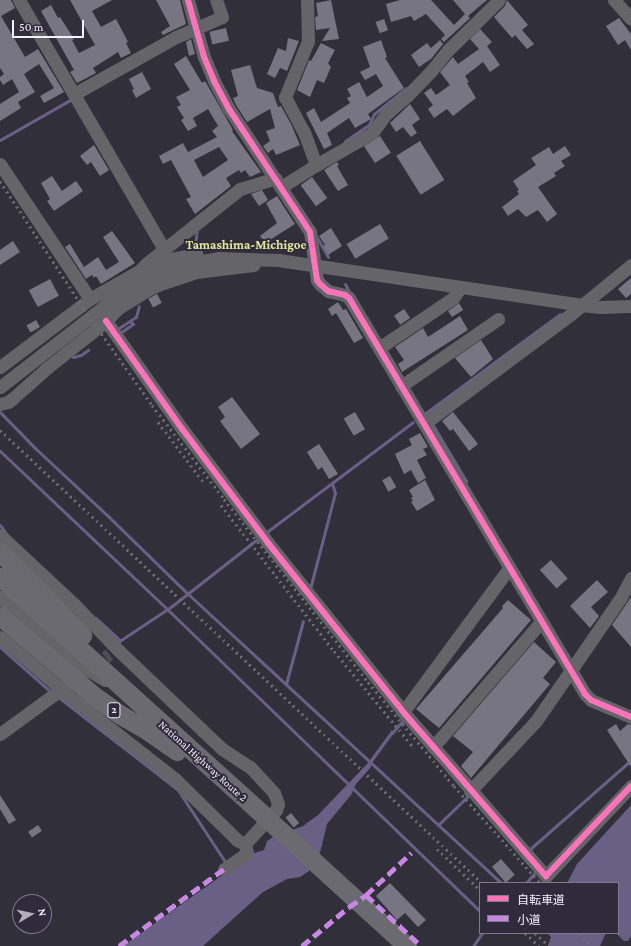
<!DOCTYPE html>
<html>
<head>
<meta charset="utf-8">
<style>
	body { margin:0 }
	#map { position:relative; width:631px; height:946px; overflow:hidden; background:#312f39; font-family:"Crimson Pro","Noto Sans JP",serif }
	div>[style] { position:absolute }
	.water>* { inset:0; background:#696085 }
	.stream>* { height:3px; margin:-1.5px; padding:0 1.5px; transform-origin:1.5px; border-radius:1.5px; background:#696085 }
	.building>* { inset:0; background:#787582; transform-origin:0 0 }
	.minor-tunnel>* { height:13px; margin-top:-6.5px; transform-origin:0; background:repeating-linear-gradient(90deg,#4e4c57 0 13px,transparent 0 19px) }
	.minor>* { height:13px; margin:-6.5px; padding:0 6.5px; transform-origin:6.5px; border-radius:6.5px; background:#656468 }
	.highway>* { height:19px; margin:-9.5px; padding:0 9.5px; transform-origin:9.5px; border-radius:9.5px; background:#6c6a71 }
	.rail>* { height:3px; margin-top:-1.5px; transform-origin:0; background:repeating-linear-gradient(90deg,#6e6e72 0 2px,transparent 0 6px) }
	.highway-bridge>* { height:19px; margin:-9.5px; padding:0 9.5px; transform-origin:9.5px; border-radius:9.5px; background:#6c6a71 }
	.quiet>* { height:5px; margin-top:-2.5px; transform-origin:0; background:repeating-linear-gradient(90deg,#c787e3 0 10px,transparent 0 15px) }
	.cycleway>* { height:6px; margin:-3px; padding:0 3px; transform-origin:3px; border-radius:3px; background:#fb73b8 }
	span { translate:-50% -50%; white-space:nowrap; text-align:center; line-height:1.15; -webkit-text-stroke:4px #2f2b3d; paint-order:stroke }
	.shield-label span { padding:1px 3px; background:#2f2b3d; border:1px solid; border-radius:3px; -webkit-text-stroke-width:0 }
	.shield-label { font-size:10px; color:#f4f2fe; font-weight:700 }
	.street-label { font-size:11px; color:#f4f2fe }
	.quarter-label { font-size:13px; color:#dde89a; font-weight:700 }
	.legend { position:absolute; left:479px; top:882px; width:140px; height:52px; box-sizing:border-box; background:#2f2b3d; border:1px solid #7e7b8a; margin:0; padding:5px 7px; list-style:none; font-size:12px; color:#f4f2fe }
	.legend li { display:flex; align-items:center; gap:8px; height:20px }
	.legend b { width:20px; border:1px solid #7e7b8a }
	.north { position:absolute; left:12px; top:894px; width:40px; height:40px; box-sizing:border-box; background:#2f2b3d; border:1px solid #7e7b8a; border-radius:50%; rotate:81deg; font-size:11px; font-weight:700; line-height:16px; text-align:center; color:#f4f2fe }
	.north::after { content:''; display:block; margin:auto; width:14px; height:18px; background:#b0aeb9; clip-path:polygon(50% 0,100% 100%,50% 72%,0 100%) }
	.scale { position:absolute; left:12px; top:20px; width:72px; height:18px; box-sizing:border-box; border:2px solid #f4f2fe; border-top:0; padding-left:5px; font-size:12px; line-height:14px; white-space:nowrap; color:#f4f2fe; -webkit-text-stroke:3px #2f2b3d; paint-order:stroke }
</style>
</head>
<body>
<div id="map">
	<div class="water">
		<div style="clip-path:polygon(392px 730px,394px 733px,372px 763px,371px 767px,356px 784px,351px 795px,327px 824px,320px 853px,309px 871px,300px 877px,287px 879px,263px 892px,203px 946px,123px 946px,252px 854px,264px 850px,267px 841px,273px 837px,303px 826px,318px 815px,367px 764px)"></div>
		<div style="clip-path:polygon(631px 805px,631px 936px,628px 941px,624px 941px,616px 933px,618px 933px,618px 883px,567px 883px,577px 864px)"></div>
		<div style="clip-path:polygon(547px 933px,606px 933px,600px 946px,548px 946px,551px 937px)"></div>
	</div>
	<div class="stream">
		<div style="left:0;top:140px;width:81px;rotate:-29.7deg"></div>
		<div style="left:345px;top:141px;width:29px;rotate:-34deg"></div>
		<div style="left:369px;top:125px;width:12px;rotate:-66deg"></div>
		<div style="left:374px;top:114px;width:41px;rotate:-39.1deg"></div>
		<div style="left:316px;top:236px;width:24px;rotate:60deg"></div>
		<div style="left:195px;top:245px;width:16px;rotate:-83deg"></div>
		<div style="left:345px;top:284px;width:10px;rotate:61deg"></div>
		<div style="left:119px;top:328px;width:20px;rotate:-33deg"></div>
		<div style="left:136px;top:317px;width:11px;rotate:-75deg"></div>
		<div style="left:121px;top:335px;width:2px;rotate:-117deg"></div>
		<div style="left:120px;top:333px;width:16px;rotate:-35deg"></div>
		<div style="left:133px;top:324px;width:4px;rotate:-135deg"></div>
		<div style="left:73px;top:357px;width:8px;rotate:-14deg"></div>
		<div style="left:81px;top:355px;width:9px;rotate:-36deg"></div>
		<div style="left:0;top:412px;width:50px;rotate:45.8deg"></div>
		<div style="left:35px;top:448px;width:101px;rotate:43deg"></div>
		<div style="left:109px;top:517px;width:109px;rotate:44.3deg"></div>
		<div style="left:187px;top:593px;width:427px;rotate:42.7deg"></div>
		<div style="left:423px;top:415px;width:170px;rotate:-36.4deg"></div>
		<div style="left:431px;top:422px;width:69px;rotate:59.3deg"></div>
		<div style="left:0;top:451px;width:230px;rotate:43.4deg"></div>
		<div style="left:167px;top:609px;width:435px;rotate:44deg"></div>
		<div style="left:0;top:525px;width:9px;rotate:54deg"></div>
		<div style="left:264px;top:534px;width:186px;rotate:-36.9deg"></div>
		<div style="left:310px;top:589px;width:99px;rotate:-75.4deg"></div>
		<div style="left:335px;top:493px;width:10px;rotate:-107deg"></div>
		<div style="left:96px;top:618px;width:33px;rotate:43deg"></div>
		<div style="left:118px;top:642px;width:65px;rotate:-33.7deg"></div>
		<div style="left:172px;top:606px;width:112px;rotate:-38.1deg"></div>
		<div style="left:0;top:647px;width:69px;rotate:41.5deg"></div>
		<div style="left:286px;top:684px;width:65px;rotate:-74.9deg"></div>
		<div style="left:57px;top:696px;width:153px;rotate:37.8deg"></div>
		<div style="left:178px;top:790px;width:87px;rotate:56.7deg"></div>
		<div style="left:392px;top:733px;width:20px;rotate:-49deg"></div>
		<div style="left:438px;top:825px;width:43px;rotate:-44.1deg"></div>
		<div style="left:531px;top:850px;width:1px;rotate:-135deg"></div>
		<div style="left:530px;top:849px;width:135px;rotate:-41.4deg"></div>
		<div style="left:526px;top:883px;width:17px;rotate:-50deg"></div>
		<div style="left:473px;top:946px;width:16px;rotate:-55deg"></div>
	</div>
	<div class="building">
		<div style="clip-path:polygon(0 0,11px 0,15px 8px,1px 16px,25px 57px,38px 49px,64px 92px,44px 103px,40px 96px,54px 88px,39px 64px,24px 74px,35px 92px,18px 102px,21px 108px,0 121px,0 104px,19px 92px,12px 79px,3px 85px,0 80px,0 77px,4px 74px,0 68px)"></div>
		<div style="clip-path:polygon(70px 0,112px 0,92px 11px,101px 27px,116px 19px,125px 36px,128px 42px,126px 43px,131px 53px,121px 58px,118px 52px,93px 68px,96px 73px,77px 83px,70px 72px,74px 70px,41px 11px,51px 5px,58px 18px,60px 17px,74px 39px,72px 40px,79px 53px,95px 45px)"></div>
		<div style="clip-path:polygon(156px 0,180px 0,186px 24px,163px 35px,161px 32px,170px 26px)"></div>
		<div style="clip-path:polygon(331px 0,339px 39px,322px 41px,330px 28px,316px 30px,315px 17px,318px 16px,316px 3px)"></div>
		<div style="clip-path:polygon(400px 0,431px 0,454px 25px,465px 14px,453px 0,487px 0,468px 16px,470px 18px,444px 42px,441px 39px,445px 35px,426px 14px,414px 21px,411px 16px,391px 22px,386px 4px)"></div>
		<div style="clip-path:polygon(507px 0,528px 25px,522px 30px,534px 44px,527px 49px,515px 35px,512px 38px,494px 17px,505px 6px)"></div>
		<div style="clip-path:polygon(619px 18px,631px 34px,631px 50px,625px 40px,618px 45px,606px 26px)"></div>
		<div style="left:384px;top:19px;width:12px;height:9px;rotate:70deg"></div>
		<div style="left:226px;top:28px;width:13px;height:17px;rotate:77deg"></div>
		<div style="clip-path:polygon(480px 29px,492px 42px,487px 46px,500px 65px,490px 72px,483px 62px,465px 76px,469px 82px,467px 83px,476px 98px,453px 116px,447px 109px,434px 118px,428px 109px,433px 105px,424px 93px,431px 88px,436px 95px,450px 85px,440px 72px,453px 57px,458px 64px,479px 49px,470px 39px)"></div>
		<div style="clip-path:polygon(288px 38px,299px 41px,287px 71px,280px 68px,275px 78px,267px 74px,278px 48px,286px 51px)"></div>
		<div style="clip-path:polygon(191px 39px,195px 54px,189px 56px,186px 42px)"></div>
		<div style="clip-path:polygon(381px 40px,387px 57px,385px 58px,404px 88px,368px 114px,371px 119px,355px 128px,349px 118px,327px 133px,332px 145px,324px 149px,306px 113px,314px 108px,321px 122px,350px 103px,347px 98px,351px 96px,347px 89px,359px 82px,367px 97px,383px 86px,376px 74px,365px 80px,360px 72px,370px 67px,363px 47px)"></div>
		<div style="clip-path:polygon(440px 40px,443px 44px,431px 59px,419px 67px,411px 55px,427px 43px,431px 48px)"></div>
		<div style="clip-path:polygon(321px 43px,335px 50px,328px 63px,331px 67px,324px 83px,317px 80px,310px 97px,297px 90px,309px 60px,311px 61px)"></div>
		<div style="clip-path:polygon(evenodd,186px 56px,202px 83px,205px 81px,233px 130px,232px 131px,261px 172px,250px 177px,245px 170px,241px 173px,239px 170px,226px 178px,231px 186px,195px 214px,186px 199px,191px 197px,171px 160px,163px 164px,159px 156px,183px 143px,188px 152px,217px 137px,212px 131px,218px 126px,208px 109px,193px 118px,197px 126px,188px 131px,181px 120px,184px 118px,177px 107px,181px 105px,176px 97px,190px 90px,174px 64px,186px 56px,219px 147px,228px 160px,203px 177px,194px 160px,219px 147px)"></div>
		<div style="clip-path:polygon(250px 65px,257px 88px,273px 93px,278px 107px,281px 106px,291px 124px,300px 145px,276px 155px,273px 149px,268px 153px,263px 146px,270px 141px,266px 131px,275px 128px,270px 109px,247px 122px,236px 105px,233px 98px,238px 96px,231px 70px)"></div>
		<div style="clip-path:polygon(142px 72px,151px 89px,136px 98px,132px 90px,134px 89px,129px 79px)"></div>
		<div style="clip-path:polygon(410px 104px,420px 119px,412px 125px,417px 133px,411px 137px,403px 127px,396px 132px,390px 123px)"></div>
		<div style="left:380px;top:136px;width:20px;height:19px;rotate:57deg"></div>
		<div style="left:420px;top:141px;width:46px;height:28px;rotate:58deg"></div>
		<div style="clip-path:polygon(94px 145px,109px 170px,100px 176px,91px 162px,87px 165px,80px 156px)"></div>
		<div style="clip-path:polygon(565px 146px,571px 155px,561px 161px,565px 166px,554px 173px,556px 176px,538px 187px,557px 214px,547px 222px,538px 210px,526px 217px,518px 209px,508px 216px,502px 207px,519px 194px,517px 191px,519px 190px,513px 181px,536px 165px,531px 158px,549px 147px,553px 154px)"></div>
		<div style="clip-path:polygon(337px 162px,339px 165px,337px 166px,348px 185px,338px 191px,324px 170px)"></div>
		<div style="clip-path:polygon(52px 176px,62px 191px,76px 181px,83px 191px,54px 211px,47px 201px,50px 199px,41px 183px)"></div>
		<div style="left:312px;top:177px;width:26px;height:14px;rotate:54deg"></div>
		<div style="clip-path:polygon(262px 190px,268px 200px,259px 206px,251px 194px)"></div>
		<div style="clip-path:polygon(277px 196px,295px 224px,265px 243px,260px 236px,277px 223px,266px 203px)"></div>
		<div style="left:380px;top:224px;width:17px;height:39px;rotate:59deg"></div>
		<div style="clip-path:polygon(331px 228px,342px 246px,328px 255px,323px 246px,325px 245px,319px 236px)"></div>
		<div style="clip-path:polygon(112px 231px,135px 263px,101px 284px,96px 276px,94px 278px,92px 275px,86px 279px,65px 247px,70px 244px,84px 267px,98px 257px,106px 270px,119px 262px,103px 237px)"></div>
		<div style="clip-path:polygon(13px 241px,20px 252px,0 265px,0 250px)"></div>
		<div style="clip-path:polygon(631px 278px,631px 294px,626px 298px,618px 289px)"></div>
		<div style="left:50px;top:279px;width:19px;height:24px;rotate:62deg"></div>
		<div style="left:157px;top:294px;width:10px;height:10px;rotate:61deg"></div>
		<div style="clip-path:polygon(338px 302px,343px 310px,346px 309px,363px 338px,354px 343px,336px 313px,332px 316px,328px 309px)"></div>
		<div style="clip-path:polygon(459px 303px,463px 310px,452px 317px,448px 311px)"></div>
		<div style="left:404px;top:309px;width:11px;height:12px;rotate:56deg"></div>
		<div style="clip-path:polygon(460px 316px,468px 330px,402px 372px,398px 364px,404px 360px,395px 347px,423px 328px,428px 337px)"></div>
		<div style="left:36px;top:320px;width:8px;height:11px;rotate:60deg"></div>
		<div style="clip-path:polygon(481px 340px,493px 359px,471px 377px,455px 358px)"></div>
		<div style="clip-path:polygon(232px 397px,260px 434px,241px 449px,220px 421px,225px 417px,218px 407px)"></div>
		<div style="left:355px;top:412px;width:20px;height:13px;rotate:60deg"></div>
		<div style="clip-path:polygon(453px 412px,478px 444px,469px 451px,453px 429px,450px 431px,442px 421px)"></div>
		<div style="clip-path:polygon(420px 433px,428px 447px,423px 449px,427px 455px,417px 460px,426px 478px,418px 483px,411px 470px,404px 474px,395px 454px,412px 445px,409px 439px)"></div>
		<div style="clip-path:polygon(319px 444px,338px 474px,329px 479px,322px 467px,318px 470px,307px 452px)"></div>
		<div style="left:390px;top:476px;width:13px;height:9px;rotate:61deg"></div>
		<div style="clip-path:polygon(425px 480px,435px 500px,417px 511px,411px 502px,413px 501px,411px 498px,413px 497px,409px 490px)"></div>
		<div style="left:551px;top:560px;width:25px;height:15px;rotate:48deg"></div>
		<div style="clip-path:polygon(597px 580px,608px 592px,591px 607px,599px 616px,590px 628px,570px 606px)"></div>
		<div style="clip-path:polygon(631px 597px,631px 647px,612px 625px)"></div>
		<div style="clip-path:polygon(508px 600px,531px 620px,439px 728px,416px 709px,503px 608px,502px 606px)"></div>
		<div style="clip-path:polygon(534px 642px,556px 662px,543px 678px,550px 684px,471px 778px,461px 766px,473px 752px,453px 736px)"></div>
		<div style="clip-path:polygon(616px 724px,620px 731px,628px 724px,631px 725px,631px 767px,607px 730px)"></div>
		<div style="clip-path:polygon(0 795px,16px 820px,9px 824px,0 809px)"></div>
		<div style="left:291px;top:813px;width:13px;height:7px;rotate:51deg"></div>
		<div style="left:38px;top:825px;width:7px;height:12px;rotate:56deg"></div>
		<div style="left:501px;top:859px;width:21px;height:12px;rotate:49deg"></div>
		<div style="clip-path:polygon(390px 883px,426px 920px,418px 927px,405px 913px,397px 920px,376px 896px)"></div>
	</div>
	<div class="minor-tunnel">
		<div style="left:90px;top:668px;width:24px;rotate:-35deg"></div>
	</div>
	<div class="minor">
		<div style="left:19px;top:0;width:288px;rotate:59.8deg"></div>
		<div style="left:188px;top:0;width:59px;rotate:74.3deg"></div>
		<div style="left:204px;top:57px;width:26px;rotate:67deg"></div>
		<div style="left:214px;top:81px;width:32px;rotate:62deg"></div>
		<div style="left:229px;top:109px;width:147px;rotate:56.6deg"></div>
		<div style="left:310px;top:232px;width:49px;rotate:81.7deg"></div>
		<div style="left:317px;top:280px;width:5px;rotate:53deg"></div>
		<div style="left:320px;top:284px;width:11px;rotate:41deg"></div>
		<div style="left:328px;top:291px;width:17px;rotate:13deg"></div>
		<div style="left:345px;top:295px;width:5px;rotate:37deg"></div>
		<div style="left:349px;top:298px;width:461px;rotate:59.2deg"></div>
		<div style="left:585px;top:694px;width:8px;rotate:45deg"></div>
		<div style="left:591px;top:700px;width:43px;rotate:23deg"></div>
		<div style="left:307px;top:0;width:41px;rotate:88.6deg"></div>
		<div style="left:308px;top:41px;width:61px;rotate:112.3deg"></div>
		<div style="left:285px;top:97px;width:40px;rotate:62deg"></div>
		<div style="left:304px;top:132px;width:35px;rotate:70deg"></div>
		<div style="left:614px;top:0;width:25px;rotate:48deg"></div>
		<div style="left:74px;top:94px;width:117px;rotate:-29.2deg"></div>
		<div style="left:176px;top:37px;width:50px;rotate:-23.5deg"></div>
		<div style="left:222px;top:17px;width:18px;rotate:-109deg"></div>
		<div style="left:0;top:164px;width:162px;rotate:56.3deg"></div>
		<div style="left:281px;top:187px;width:41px;rotate:-32.2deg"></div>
		<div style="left:316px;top:165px;width:64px;rotate:-29.7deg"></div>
		<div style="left:372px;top:133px;width:24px;rotate:-54deg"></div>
		<div style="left:386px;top:114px;width:28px;rotate:-41deg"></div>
		<div style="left:407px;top:96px;width:35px;rotate:-46deg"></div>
		<div style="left:431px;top:71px;width:27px;rotate:-51deg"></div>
		<div style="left:448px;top:50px;width:71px;rotate:-44.4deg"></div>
		<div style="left:139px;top:271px;width:34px;rotate:-21deg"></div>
		<div style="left:171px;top:259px;width:26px;rotate:-11deg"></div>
		<div style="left:106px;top:321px;width:133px;rotate:54.8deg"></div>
		<div style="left:183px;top:430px;width:141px;rotate:53deg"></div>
		<div style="left:268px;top:543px;width:219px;rotate:51.3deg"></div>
		<div style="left:405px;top:714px;width:215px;rotate:49deg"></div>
		<div style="left:546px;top:876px;width:124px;rotate:-46.6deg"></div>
		<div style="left:379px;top:348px;width:89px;rotate:-34deg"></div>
		<div style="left:453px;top:298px;width:12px;rotate:-55deg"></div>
		<div style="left:0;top:367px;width:113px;rotate:-37.1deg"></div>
		<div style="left:90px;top:299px;width:56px;rotate:-29.7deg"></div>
		<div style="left:139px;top:271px;width:11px;rotate:-45deg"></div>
		<div style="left:147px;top:263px;width:119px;rotate:-38.5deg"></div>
		<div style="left:240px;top:189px;width:37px;rotate:-17deg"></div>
		<div style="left:401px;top:386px;width:118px;rotate:-34.6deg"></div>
		<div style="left:0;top:387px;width:152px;rotate:-37.8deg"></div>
		<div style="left:120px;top:294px;width:53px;rotate:-27.1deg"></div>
		<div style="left:167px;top:270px;width:36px;rotate:-14deg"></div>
		<div style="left:202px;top:261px;width:17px;rotate:-10deg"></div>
		<div style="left:219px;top:258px;width:59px;rotate:1.9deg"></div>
		<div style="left:278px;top:260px;width:306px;rotate:8.4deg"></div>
		<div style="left:581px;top:305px;width:19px;rotate:6deg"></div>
		<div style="left:600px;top:307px;width:31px;rotate:-2deg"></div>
		<div style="left:0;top:404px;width:8px;rotate:-14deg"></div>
		<div style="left:8px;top:402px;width:5px;rotate:-37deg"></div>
		<div style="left:12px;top:399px;width:48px;rotate:-41.6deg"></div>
		<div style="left:48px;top:367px;width:74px;rotate:-38.4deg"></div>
		<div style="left:106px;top:321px;width:16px;rotate:-47deg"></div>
		<div style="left:117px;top:309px;width:36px;rotate:-32deg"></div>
		<div style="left:147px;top:290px;width:17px;rotate:-24deg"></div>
		<div style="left:163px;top:283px;width:35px;rotate:-18deg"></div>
		<div style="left:196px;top:272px;width:58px;rotate:-6.9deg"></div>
		<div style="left:425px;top:423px;width:181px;rotate:-36.7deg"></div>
		<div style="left:570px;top:315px;width:79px;rotate:-39.3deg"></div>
		<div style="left:0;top:535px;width:101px;rotate:43deg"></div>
		<div style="left:74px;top:604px;width:62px;rotate:46.3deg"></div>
		<div style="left:117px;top:649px;width:119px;rotate:43.6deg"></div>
		<div style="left:203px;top:731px;width:26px;rotate:43deg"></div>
		<div style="left:222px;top:749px;width:33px;rotate:33deg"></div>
		<div style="left:250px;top:767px;width:35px;rotate:47deg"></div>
		<div style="left:274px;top:793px;width:12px;rotate:70deg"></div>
		<div style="left:278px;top:804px;width:6px;rotate:108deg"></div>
		<div style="left:276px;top:810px;width:46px;rotate:132.4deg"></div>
		<div style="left:0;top:597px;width:86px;rotate:42.6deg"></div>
		<div style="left:63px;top:655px;width:49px;rotate:30.8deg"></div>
		<div style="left:0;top:637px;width:89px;rotate:40.5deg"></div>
		<div style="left:68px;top:695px;width:136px;rotate:38.1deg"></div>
		<div style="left:175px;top:779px;width:87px;rotate:44.5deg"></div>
		<div style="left:237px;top:840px;width:9px;rotate:27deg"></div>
		<div style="left:245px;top:844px;width:9px;rotate:77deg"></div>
		<div style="left:247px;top:853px;width:28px;rotate:145deg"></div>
		<div style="left:403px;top:712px;width:179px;rotate:-53.6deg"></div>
		<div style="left:0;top:734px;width:83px;rotate:-36.2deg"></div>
		<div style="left:433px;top:747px;width:165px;rotate:-49.2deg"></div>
		<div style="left:470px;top:791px;width:96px;rotate:-46.7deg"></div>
		<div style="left:536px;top:721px;width:148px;rotate:-55.5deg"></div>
		<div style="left:620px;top:599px;width:24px;rotate:-62deg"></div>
	</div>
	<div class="highway">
		<div style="left:0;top:552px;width:117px;rotate:45.3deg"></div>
		<div style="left:0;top:577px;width:355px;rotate:42.1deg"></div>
		<div style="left:0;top:616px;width:122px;rotate:40.3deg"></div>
		<div style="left:93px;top:695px;width:32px;rotate:36deg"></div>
		<div style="left:119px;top:714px;width:34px;rotate:30deg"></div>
		<div style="left:148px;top:731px;width:35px;rotate:35deg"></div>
	</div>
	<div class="rail">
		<div style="left:0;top:181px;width:153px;rotate:56.7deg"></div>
		<div style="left:84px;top:309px;width:118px;rotate:54.7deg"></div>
		<div style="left:152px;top:405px;width:118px;rotate:52.5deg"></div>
		<div style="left:224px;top:499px;width:233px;rotate:51.8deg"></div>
		<div style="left:368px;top:682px;width:135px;rotate:50.4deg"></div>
		<div style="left:454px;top:786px;width:130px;rotate:48.4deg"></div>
		<div style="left:158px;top:422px;width:76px;rotate:53deg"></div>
		<div style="left:0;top:430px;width:661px;rotate:43.22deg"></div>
		<div style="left:221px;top:505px;width:185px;rotate:52.3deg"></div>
		<div style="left:334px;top:651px;width:126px;rotate:50.5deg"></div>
		<div style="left:437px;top:849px;width:59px;rotate:43.6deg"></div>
		<div style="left:525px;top:933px;width:19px;rotate:43deg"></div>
		<div style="left:535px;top:933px;width:19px;rotate:43deg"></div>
		<div style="left:579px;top:933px;width:18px;rotate:47deg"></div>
	</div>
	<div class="highway-bridge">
		<div style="left:263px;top:815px;width:195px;rotate:42.3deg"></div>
	</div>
	<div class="quiet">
		<div style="left:366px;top:895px;width:75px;rotate:42.8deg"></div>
		<div style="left:119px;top:946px;width:130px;rotate:-36.3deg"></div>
		<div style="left:302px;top:946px;width:61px;rotate:-39.7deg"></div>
		<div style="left:349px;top:907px;width:21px;rotate:-35deg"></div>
		<div style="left:366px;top:895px;width:62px;rotate:-43deg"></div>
	</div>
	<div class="cycleway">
		<div style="left:188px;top:0;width:59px;rotate:74.3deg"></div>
		<div style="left:204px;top:57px;width:26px;rotate:67deg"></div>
		<div style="left:214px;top:81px;width:32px;rotate:62deg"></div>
		<div style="left:229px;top:109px;width:147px;rotate:56.6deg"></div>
		<div style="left:310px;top:232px;width:49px;rotate:81.7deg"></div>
		<div style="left:317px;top:280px;width:5px;rotate:53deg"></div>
		<div style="left:320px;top:284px;width:11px;rotate:41deg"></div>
		<div style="left:328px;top:291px;width:17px;rotate:13deg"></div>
		<div style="left:345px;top:295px;width:5px;rotate:37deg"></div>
		<div style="left:349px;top:298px;width:461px;rotate:59.2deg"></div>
		<div style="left:585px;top:694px;width:8px;rotate:45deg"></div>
		<div style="left:591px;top:700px;width:43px;rotate:23deg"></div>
		<div style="left:106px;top:321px;width:133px;rotate:54.8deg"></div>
		<div style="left:183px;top:430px;width:141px;rotate:53deg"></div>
		<div style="left:268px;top:543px;width:219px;rotate:51.3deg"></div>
		<div style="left:405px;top:714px;width:215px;rotate:49deg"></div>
		<div style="left:546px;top:876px;width:124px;rotate:-46.6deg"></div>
	</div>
	<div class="shield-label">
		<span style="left:114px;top:710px">2</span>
	</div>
	<div class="street-label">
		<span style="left:203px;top:761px;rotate:42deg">National Highway Route 2</span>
	</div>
	<div class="quarter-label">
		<span style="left:246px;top:245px">Tamashima-Michigoe</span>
	</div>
	<ul class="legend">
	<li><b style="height:5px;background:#fb73b8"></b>自転車道</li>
	<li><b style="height:5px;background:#c787e3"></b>小道</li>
	</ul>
	<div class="north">N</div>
	<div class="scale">50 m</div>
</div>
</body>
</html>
